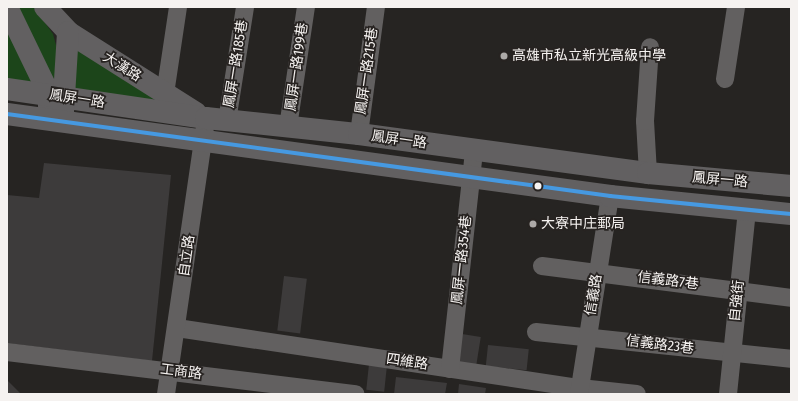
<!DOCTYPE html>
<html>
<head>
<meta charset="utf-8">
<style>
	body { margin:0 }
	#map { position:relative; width:798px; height:401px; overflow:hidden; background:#262422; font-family:"Fira Sans Condensed","Noto Sans TC",sans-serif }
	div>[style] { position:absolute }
	.green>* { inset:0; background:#1c451a }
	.building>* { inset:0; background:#3d3b3b; transform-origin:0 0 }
	.minor>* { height:18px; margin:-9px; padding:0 9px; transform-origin:9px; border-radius:9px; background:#626060 }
	.major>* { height:22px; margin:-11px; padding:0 11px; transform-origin:11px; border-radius:11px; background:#626061 }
	.bus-1>* { height:4px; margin:-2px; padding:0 2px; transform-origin:2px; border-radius:2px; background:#4699e1 }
	.dots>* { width:11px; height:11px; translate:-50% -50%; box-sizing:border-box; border:2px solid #272321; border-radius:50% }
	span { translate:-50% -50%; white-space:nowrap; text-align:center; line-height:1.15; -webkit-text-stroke:3.5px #272321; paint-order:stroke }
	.poi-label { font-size:14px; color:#f5f2f0 }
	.left { translate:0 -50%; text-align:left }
	.street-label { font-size:14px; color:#f5f2f0 }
	.frame { position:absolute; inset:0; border:8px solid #f5f2f0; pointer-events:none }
</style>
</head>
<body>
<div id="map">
	<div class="green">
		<div style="clip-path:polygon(17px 7px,34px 7px,53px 34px,59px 56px,52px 88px)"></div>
		<div style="clip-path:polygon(7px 21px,35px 86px,7px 84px)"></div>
		<div style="clip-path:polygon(75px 46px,157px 100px,74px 92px)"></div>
	</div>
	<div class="building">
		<div style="clip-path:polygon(44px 163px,171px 175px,152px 361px,7px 343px,7px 195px,39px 198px)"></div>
		<div style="left:284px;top:276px;width:23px;height:55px;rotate:7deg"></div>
		<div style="left:462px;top:334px;width:19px;height:31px;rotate:9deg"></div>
		<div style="left:488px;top:345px;width:41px;height:21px;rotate:6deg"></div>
		<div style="left:369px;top:364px;width:18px;height:26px;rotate:6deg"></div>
		<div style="clip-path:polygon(396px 377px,447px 383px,445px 394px,394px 394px)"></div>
		<div style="clip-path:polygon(7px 380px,21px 394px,7px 394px)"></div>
		<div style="clip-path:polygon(459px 384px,486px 388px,485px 394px,458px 394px)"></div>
	</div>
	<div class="minor">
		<div style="left:725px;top:79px;width:73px;rotate:-81.3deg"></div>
		<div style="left:165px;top:94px;width:88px;rotate:-81.5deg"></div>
		<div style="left:227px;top:121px;width:115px;rotate:-81deg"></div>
		<div style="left:288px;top:127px;width:121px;rotate:-81.5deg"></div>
		<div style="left:359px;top:134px;width:128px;rotate:-82.4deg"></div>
		<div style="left:648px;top:173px;width:52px;rotate:-93.3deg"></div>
		<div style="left:645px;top:121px;width:74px;rotate:-86.1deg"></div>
		<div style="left:542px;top:266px;width:251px;rotate:7.3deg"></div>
		<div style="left:177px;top:328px;width:407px;rotate:8.5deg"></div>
		<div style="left:580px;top:388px;width:57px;rotate:6deg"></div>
		<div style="left:536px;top:332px;width:256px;rotate:6deg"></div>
		<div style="left:7px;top:352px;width:351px;rotate:6.9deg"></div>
		<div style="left:450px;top:369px;width:219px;rotate:-83.7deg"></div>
		<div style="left:166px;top:394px;width:270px;rotate:-81.7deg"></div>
		<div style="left:579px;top:394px;width:200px;rotate:-81.1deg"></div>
		<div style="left:728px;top:394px;width:186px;rotate:-84.1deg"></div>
	</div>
	<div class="major">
		<div style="left:7px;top:7px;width:97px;rotate:64.2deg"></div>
		<div style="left:49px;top:94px;width:12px;rotate:90deg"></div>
		<div style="left:45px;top:7px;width:34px;rotate:47deg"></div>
		<div style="left:68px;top:32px;width:151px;rotate:32.3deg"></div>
		<div style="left:7px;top:89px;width:201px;rotate:8.3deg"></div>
		<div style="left:206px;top:118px;width:154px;rotate:6deg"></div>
		<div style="left:359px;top:134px;width:292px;rotate:7.7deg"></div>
		<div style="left:648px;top:173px;width:144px;rotate:5.2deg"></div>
		<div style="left:63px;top:112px;width:80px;rotate:-86.4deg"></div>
		<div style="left:7px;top:114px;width:609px;rotate:7.74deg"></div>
		<div style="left:610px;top:196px;width:182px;rotate:5.7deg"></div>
	</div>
	<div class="bus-1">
		<div style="left:7px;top:114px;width:609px;rotate:7.74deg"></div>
		<div style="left:610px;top:196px;width:182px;rotate:5.7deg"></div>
	</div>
	<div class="dots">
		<div style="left:504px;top:56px;background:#adaaa8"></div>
		<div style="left:538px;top:186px;background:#f5f2f0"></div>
		<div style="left:533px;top:224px;background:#adaaa8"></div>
	</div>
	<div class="poi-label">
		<span class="left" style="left:512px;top:56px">高雄市私立新光高級中學</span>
		<span class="left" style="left:541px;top:224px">大寮中庄郵局</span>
	</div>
	<div class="street-label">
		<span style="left:236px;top:64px;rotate:-81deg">鳳屏一路185巷</span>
		<span style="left:122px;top:67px;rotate:32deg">大漢路</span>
		<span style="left:297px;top:67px;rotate:-82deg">鳳屏一路199巷</span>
		<span style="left:367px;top:71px;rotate:-82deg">鳳屏一路215巷</span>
		<span style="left:77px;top:99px;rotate:9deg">鳳屏一路</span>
		<span style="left:399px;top:140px;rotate:8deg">鳳屏一路</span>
		<span style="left:720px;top:180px;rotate:5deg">鳳屏一路</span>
		<span style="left:187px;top:256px;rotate:-82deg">自立路</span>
		<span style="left:462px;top:260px;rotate:-84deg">鳳屏一路354巷</span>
		<span style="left:668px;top:281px;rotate:7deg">信義路7巷</span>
		<span style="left:594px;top:295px;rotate:-81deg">信義路</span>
		<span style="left:737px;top:301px;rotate:-84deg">自強街</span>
		<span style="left:660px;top:345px;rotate:7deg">信義路23巷</span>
		<span style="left:407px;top:362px;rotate:8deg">四維路</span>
		<span style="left:181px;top:372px;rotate:7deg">工商路</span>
	</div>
	<div class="frame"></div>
</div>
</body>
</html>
